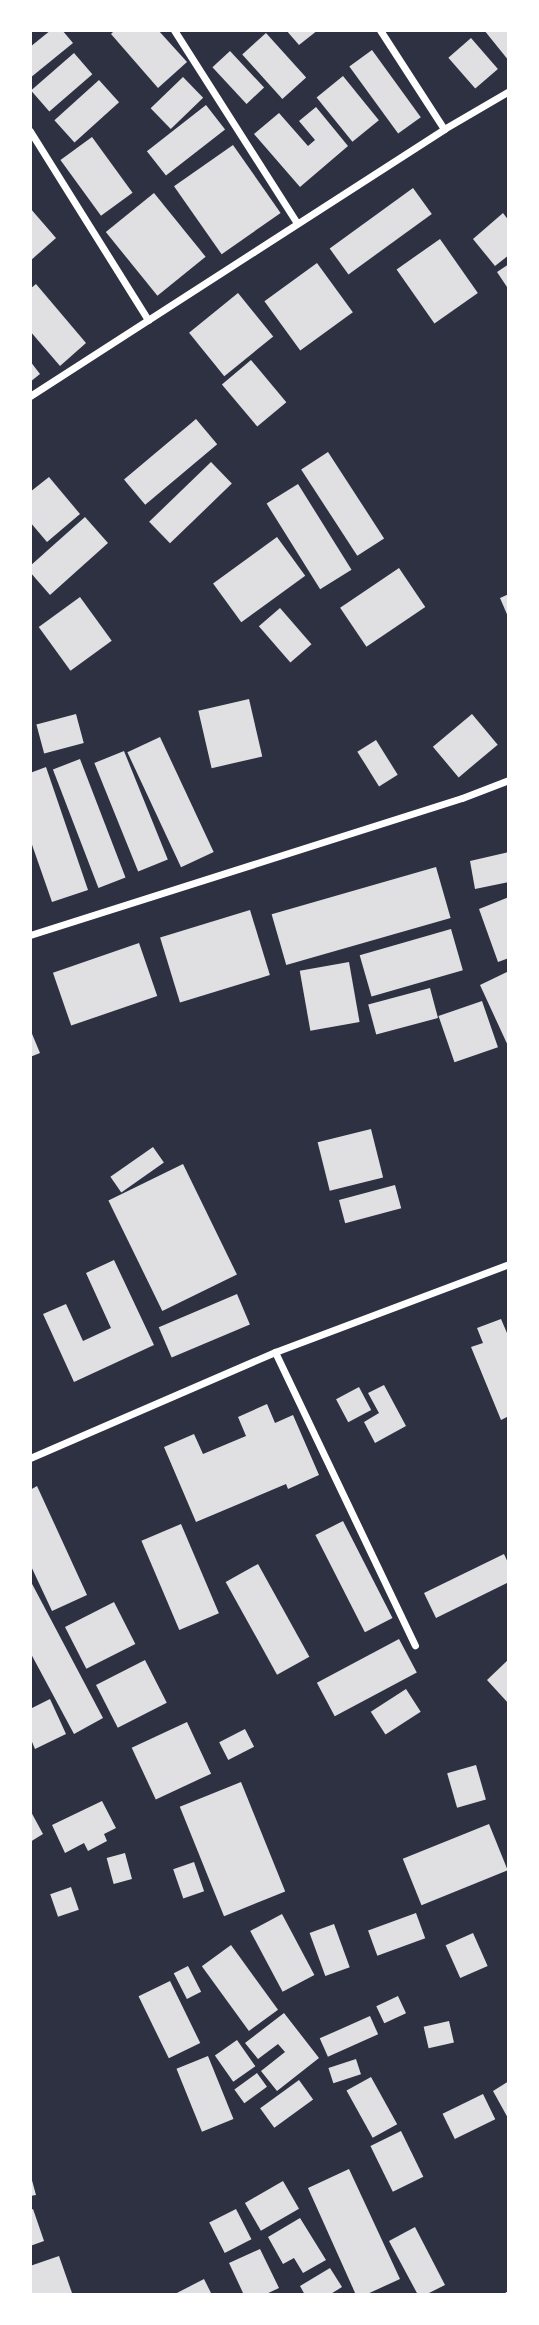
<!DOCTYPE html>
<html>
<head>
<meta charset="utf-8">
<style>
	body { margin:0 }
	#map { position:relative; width:539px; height:2325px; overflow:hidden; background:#2d3142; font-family:"Public Sans",sans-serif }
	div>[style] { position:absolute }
	.building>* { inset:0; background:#e0e0e3; transform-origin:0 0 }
	.minor>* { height:7px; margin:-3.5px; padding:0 3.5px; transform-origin:3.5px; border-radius:3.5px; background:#fff }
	span { translate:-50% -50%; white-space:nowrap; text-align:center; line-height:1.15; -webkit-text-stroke:5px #fff; paint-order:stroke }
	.frame { position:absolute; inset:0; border:32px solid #fff; pointer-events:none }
</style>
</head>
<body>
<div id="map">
	<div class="building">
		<div style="clip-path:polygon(51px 30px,62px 30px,73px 43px,30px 78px,30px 47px)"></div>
		<div style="clip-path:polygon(115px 30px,158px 30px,187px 62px,158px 88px,111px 34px)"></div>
		<div style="clip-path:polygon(286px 30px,318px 30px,299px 45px)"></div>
		<div style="clip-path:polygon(484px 30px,509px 30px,509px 61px)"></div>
		<div style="left:266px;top:33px;width:60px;height:32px;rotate:48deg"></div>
		<div style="left:471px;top:38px;width:41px;height:30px;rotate:49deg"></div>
		<div style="left:372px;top:50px;width:83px;height:28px;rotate:54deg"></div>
		<div style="left:230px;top:51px;width:50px;height:24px;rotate:47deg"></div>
		<div style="left:74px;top:53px;width:28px;height:57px;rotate:49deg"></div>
		<div style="left:343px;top:76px;width:57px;height:34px;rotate:51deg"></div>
		<div style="left:183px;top:77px;width:29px;height:45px;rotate:46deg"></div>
		<div style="left:99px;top:80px;width:30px;height:60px;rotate:48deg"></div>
		<div style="left:206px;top:105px;width:31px;height:75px;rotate:52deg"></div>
		<div style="clip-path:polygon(316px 107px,348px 146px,300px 187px,254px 134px,279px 113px,308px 146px,315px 140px,299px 121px)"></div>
		<div style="left:92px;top:137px;width:69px;height:39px;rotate:54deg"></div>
		<div style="left:233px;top:145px;width:83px;height:72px;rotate:55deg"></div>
		<div style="left:413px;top:188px;width:32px;height:103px;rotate:54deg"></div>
		<div style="left:154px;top:193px;width:82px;height:62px;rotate:51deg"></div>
		<div style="clip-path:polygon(30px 208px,56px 238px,30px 261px)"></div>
		<div style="clip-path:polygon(503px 213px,509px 221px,509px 255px,495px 266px,473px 239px)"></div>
		<div style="left:440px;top:239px;width:66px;height:53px;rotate:55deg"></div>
		<div style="left:317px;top:263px;width:61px;height:65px;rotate:54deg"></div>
		<div style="clip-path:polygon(509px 264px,509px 290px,497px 272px)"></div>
		<div style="clip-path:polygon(36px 284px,86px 343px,60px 366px,30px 331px,30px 289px)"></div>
		<div style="left:238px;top:293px;width:56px;height:63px;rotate:51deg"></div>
		<div style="left:251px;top:360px;width:55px;height:38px;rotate:50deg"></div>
		<div style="clip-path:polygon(30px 361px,40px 374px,30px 382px)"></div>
		<div style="left:196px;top:419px;width:33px;height:94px;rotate:50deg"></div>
		<div style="left:328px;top:452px;width:103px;height:32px;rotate:57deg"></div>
		<div style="left:211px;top:462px;width:30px;height:86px;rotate:46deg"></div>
		<div style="clip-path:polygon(49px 477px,80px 514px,47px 542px,30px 522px,30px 492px)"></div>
		<div style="left:298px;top:484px;width:101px;height:37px;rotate:58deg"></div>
		<div style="clip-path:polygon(85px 517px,108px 543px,50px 595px,30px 572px,30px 566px)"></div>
		<div style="left:277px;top:537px;width:48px;height:79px;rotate:54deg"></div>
		<div style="left:399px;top:568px;width:47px;height:71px;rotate:56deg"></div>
		<div style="clip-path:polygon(509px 594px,509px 619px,500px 598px)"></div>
		<div style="left:80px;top:597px;width:54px;height:51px;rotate:54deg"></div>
		<div style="left:280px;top:608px;width:48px;height:28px;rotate:49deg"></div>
		<div style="left:249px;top:699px;width:59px;height:52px;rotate:77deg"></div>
		<div style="left:76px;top:714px;width:30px;height:41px;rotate:75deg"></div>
		<div style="left:472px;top:714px;width:40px;height:51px;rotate:50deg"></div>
		<div style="left:160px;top:737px;width:127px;height:36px;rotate:65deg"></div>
		<div style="left:376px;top:740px;width:41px;height:22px;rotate:58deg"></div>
		<div style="left:124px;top:751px;width:117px;height:32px;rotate:68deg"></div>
		<div style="left:80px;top:759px;width:127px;height:29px;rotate:69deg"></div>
		<div style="clip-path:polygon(46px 767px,88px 890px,52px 902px,30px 839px,30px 773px)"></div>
		<div style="clip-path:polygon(509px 852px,509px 882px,475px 889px,470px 861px)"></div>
		<div style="left:436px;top:867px;width:53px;height:171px;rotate:74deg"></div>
		<div style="clip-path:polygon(509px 897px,509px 958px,498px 962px,479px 909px)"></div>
		<div style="left:250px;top:910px;width:68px;height:94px;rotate:73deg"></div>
		<div style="left:451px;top:929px;width:43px;height:95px;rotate:74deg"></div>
		<div style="left:139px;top:943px;width:56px;height:91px;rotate:71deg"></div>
		<div style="left:349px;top:962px;width:61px;height:50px;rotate:80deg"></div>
		<div style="clip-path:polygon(509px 971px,509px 1048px,480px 985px)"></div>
		<div style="left:430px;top:988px;width:31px;height:64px;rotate:75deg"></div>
		<div style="left:482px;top:1001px;width:49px;height:46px;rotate:71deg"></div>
		<div style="clip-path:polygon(30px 1029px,40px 1053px,30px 1057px)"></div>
		<div style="left:371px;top:1129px;width:50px;height:55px;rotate:76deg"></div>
		<div style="left:153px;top:1147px;width:19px;height:52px;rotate:55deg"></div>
		<div style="left:183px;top:1164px;width:123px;height:83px;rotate:64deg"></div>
		<div style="left:395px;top:1185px;width:24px;height:58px;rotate:75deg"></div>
		<div style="clip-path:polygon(114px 1260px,154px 1345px,74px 1382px,43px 1314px,66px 1304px,83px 1341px,111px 1328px,86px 1273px)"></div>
		<div style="left:237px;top:1294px;width:33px;height:85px;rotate:67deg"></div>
		<div style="clip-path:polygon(501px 1319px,507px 1333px,509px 1332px,509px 1416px,501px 1420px,471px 1347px,483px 1343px,477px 1328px)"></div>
		<div style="clip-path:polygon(384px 1385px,406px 1426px,375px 1443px,364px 1422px,379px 1413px,368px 1393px)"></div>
		<div style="left:359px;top:1387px;width:26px;height:26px;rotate:62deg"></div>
		<div style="clip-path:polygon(267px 1404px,275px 1423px,293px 1415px,319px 1475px,288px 1489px,286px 1484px,196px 1522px,164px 1447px,194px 1434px,203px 1454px,246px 1436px,238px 1417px)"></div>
		<div style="clip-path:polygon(37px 1486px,87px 1595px,52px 1611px,30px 1564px,30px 1490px)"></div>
		<div style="left:343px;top:1521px;width:109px;height:31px;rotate:63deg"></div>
		<div style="left:181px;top:1524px;width:97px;height:43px;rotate:67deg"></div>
		<div style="clip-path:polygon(504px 1554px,509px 1565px,509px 1582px,436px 1618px,424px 1593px)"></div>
		<div style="left:258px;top:1564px;width:106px;height:37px;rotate:61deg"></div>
		<div style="clip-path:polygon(30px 1580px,103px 1718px,74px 1734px,30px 1652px)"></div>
		<div style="left:114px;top:1602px;width:47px;height:55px;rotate:63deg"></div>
		<div style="left:399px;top:1639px;width:38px;height:93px;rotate:62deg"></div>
		<div style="clip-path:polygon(509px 1659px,509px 1704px,487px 1680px)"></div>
		<div style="left:145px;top:1660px;width:48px;height:55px;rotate:63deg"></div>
		<div style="left:406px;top:1689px;width:27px;height:42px;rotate:57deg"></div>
		<div style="clip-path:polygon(50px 1699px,66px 1734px,35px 1749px,30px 1737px,30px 1709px)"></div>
		<div style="left:187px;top:1722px;width:57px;height:61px;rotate:65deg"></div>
		<div style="left:245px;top:1729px;width:20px;height:29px;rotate:63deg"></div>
		<div style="left:476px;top:1765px;width:36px;height:30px;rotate:74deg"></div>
		<div style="left:241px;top:1782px;width:118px;height:66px;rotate:68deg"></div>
		<div style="clip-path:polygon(102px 1801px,116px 1828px,104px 1834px,107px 1841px,88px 1851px,84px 1843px,65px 1853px,52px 1825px)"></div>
		<div style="clip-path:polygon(30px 1810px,43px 1834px,30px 1842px)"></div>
		<div style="left:489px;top:1824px;width:50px;height:93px;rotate:68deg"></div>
		<div style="left:125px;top:1853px;width:27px;height:19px;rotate:75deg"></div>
		<div style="left:194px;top:1862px;width:31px;height:22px;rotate:71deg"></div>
		<div style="left:71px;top:1887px;width:24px;height:22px;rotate:71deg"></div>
		<div style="left:416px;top:1913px;width:27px;height:51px;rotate:70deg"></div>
		<div style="left:282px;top:1914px;width:69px;height:36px;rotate:62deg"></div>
		<div style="left:334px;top:1924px;width:46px;height:26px;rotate:70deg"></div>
		<div style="left:473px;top:1933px;width:36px;height:30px;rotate:66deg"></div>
		<div style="left:231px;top:1945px;width:80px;height:36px;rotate:54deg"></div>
		<div style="left:188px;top:1966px;width:29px;height:16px;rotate:63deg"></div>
		<div style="left:170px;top:1981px;width:69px;height:35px;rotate:64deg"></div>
		<div style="left:398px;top:1996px;width:19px;height:24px;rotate:65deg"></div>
		<div style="clip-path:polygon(284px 2013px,319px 2058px,277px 2091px,261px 2071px,285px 2052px,278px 2044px,258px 2059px,245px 2043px)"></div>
		<div style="left:370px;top:2016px;width:20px;height:55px;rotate:66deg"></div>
		<div style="left:449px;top:2021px;width:22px;height:26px;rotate:77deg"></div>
		<div style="left:237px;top:2040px;width:32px;height:27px;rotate:55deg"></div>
		<div style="left:208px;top:2056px;width:68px;height:34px;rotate:68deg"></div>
		<div style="left:356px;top:2059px;width:16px;height:29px;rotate:72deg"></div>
		<div style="left:257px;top:2073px;width:17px;height:28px;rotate:54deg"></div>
		<div style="left:371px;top:2077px;width:54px;height:28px;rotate:61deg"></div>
		<div style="left:299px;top:2080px;width:24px;height:48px;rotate:54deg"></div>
		<div style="clip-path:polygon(509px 2081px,509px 2120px,493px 2091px)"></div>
		<div style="left:483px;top:2094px;width:28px;height:45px;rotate:64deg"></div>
		<div style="left:401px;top:2131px;width:51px;height:34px;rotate:64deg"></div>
		<div style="clip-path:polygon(349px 2169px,400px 2279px,365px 2295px,356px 2295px,308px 2188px)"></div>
		<div style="clip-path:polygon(30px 2173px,36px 2195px,30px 2196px)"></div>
		<div style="left:283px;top:2181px;width:32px;height:44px;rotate:60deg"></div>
		<div style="clip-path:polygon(33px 2209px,44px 2241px,30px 2246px,30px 2210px)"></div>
		<div style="left:236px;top:2209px;width:34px;height:30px;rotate:63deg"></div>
		<div style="clip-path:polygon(300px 2218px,326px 2260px,303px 2273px,294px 2258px,283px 2264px,268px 2237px)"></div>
		<div style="clip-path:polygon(415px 2227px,445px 2285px,425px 2295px,418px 2295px,389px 2241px)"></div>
		<div style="clip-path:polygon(260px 2249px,279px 2288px,264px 2295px,244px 2295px,229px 2263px)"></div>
		<div style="clip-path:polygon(59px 2256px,72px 2293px,30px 2295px,30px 2266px)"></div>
		<div style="clip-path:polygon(330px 2268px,342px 2287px,329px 2295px,305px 2295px,300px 2286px)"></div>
		<div style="clip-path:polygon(204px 2279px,212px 2295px,173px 2295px)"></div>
	</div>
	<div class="minor">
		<div style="left:174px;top:30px;width:229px;rotate:57.5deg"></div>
		<div style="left:380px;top:30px;width:118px;rotate:57.1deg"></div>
		<div style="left:30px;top:131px;width:223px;rotate:58deg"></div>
		<div style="left:30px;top:396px;width:493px;rotate:-32.8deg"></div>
		<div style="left:444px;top:129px;width:75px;rotate:-30.3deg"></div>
		<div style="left:30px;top:935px;width:453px;rotate:-17.6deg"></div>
		<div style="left:462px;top:798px;width:50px;rotate:-21deg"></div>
		<div style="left:275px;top:1352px;width:250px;rotate:-20.6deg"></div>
		<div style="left:30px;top:1458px;width:267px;rotate:-23.4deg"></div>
		<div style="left:275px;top:1352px;width:325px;rotate:64.5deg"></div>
		<div style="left:507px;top:2295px;width:2px;rotate:-27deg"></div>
	</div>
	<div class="frame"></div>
</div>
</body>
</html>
